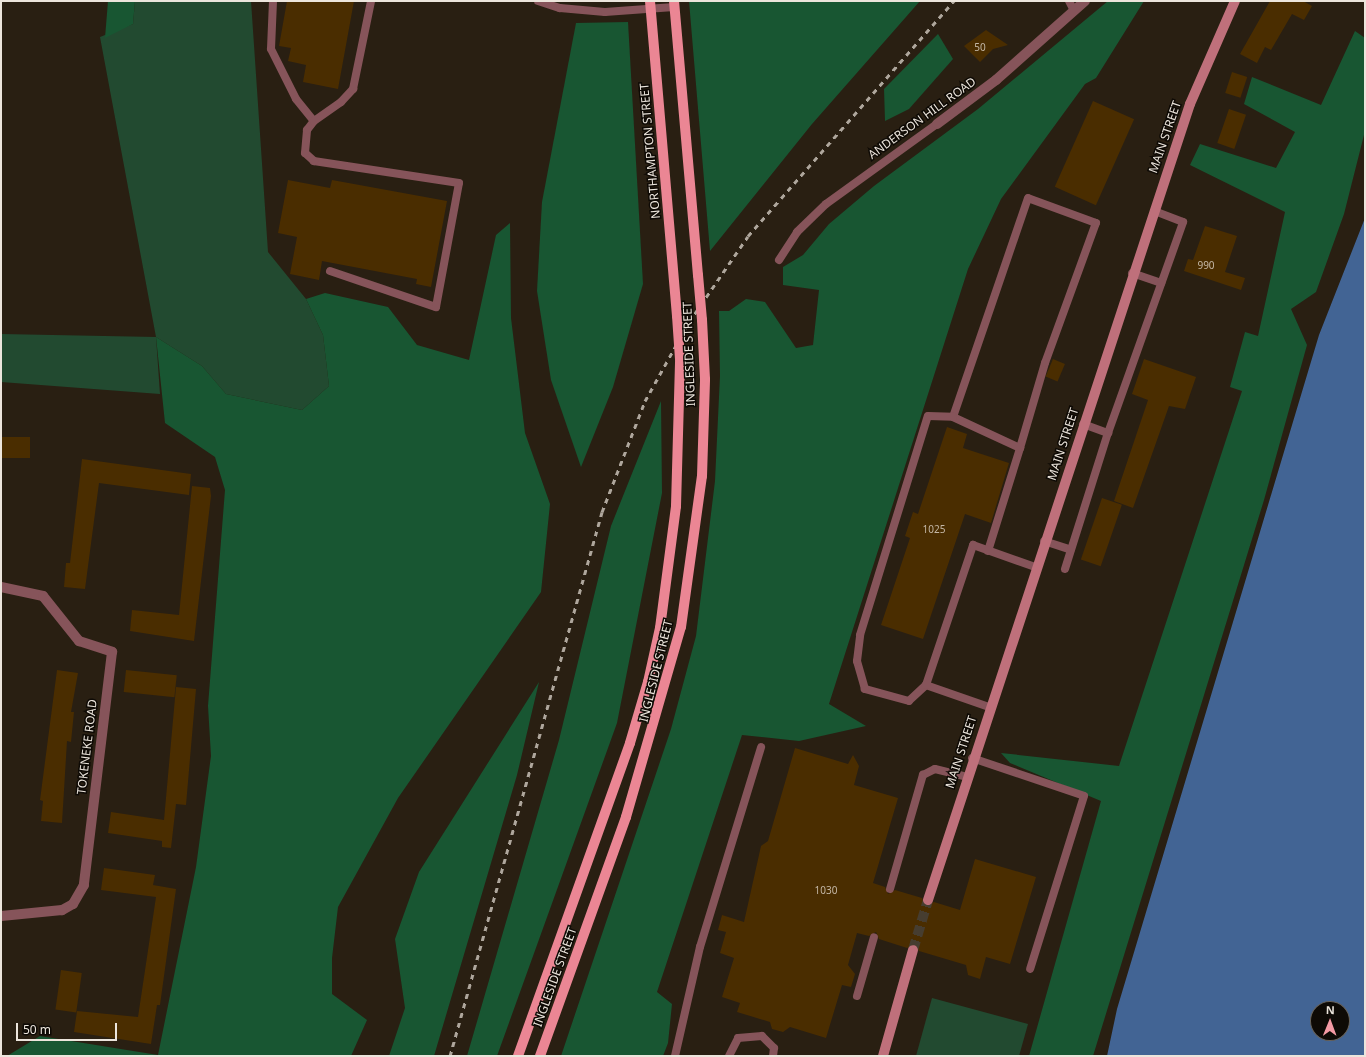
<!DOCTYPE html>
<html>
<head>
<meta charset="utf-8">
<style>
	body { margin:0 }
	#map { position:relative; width:1366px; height:1057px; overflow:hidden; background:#291f12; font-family:"Noto Sans",sans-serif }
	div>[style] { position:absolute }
	.green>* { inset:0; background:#224a30 }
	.forest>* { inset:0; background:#185632 }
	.water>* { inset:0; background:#426494 }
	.building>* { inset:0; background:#4a2d00; transform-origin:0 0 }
	.secondary-tunnel>* { height:10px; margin-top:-5px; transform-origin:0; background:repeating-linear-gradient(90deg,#463d30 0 10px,transparent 0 15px) }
	.lane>* { height:8px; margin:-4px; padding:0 4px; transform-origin:4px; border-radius:4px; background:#86545a }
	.street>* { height:10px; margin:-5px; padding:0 5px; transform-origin:5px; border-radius:5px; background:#86545a }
	.secondary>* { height:10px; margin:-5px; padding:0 5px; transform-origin:5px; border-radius:5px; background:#bf707b }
	.primary>* { height:10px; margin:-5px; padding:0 5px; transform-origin:5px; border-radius:5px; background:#eb8694 }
	.rail>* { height:3px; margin-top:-1.5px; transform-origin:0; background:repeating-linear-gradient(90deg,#afa79d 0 5px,transparent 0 10px) }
	.primary-bridge>* { height:10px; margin:-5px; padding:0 5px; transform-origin:5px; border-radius:5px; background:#eb8694 }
	span { translate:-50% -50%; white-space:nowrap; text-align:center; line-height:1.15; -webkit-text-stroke:3px #0e0a05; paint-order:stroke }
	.number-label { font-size:10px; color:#c4b7a5 }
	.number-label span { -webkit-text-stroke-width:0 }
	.street-label { font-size:12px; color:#ece5dc }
	.frame { position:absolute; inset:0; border:2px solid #ece5dc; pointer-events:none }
	.north { position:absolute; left:1310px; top:1001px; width:40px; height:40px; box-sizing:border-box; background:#0e0a05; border:1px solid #67625b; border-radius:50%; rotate:1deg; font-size:11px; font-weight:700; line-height:16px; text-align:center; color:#ece5dc }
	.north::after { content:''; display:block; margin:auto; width:14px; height:18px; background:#f49aa4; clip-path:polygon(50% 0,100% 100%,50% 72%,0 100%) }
	.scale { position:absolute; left:16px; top:1023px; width:101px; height:18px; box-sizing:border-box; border:2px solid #ece5dc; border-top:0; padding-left:5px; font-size:12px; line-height:14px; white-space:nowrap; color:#ece5dc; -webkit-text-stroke:3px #0e0a05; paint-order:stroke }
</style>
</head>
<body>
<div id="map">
	<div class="green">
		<div style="clip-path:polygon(135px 1px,251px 1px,268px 252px,306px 299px,323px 335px,329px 386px,302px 410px,226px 394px,202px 366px,156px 337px,160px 394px,1px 382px,1px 334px,156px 337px,100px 37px,133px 24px)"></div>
		<div style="clip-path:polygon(932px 998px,1028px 1024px,1019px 1056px,916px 1056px)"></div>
	</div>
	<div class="forest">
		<div style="clip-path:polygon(108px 1px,135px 1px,133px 24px,105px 38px)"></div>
		<div style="clip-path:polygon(689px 1px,920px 1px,812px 124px,710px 251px)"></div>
		<div style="clip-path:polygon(1108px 1px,1144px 1px,1096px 78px,1085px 84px,1001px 199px,968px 269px,829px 704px,866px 726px,799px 741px,742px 735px,657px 992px,672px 1004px,668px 1043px,663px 1056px,561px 1056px,671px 729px,696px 636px,715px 481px,720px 376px,719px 311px,729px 311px,746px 299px,765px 302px,796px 348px,813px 345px,819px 290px,783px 285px,783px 267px,803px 255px,829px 224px,874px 186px,978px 109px)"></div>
		<div style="clip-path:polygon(628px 22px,643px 284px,613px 387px,581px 467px,551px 380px,537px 291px,542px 202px,576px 23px)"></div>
		<div style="clip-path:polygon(1355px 31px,1365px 38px,1365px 131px,1344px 214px,1316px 292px,1291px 309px,1307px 345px,1264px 500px,1093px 1056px,1029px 1056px,1101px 801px,1010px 763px,1001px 753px,1119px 766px,1242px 391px,1230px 387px,1245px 332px,1258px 336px,1285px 212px,1190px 165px,1200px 144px,1276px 168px,1295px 132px,1244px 104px,1252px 77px,1321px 105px)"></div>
		<div style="clip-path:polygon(938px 34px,953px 59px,909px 109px,885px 121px,884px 89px)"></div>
		<div style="clip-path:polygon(510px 223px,511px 318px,525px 433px,550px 504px,541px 592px,398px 798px,338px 907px,332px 958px,332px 994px,367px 1020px,351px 1056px,7px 1056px,40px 1036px,158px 1055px,196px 867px,211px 756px,208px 706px,225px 490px,215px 457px,165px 423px,156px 337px,202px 366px,226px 394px,302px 410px,329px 386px,323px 335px,306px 299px,325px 293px,388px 307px,417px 345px,469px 360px,496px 235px)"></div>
		<div style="clip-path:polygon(661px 401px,662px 493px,617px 723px,497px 1056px,467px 1056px,559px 740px,611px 526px)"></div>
		<div style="clip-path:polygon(539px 682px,517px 775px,434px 1056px,389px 1056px,405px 1008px,395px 939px,419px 872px)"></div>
	</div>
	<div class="water">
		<div style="clip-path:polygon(evenodd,1365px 218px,1365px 1056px,1107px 1056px,1117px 1009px,1319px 335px,1365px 218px,1318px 1009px,1342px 1009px,1342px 1033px,1318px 1033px,1318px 1009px)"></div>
	</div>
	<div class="building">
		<div style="clip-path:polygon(287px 1px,354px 1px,338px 89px,303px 82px,306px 65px,288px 61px,291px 48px,279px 46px)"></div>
		<div style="clip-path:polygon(1270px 1px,1303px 1px,1312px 6px,1304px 20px,1292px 14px,1271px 50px,1265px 47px,1257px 63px,1240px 54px)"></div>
		<div style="clip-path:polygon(986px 30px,1008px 45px,993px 49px,980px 62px,964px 46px)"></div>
		<div style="left:1232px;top:72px;width:16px;height:22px;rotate:18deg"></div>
		<div style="left:1093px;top:101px;width:45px;height:94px;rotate:24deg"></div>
		<div style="left:1229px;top:109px;width:18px;height:36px;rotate:19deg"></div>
		<div style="clip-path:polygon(288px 180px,330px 188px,332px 180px,447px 201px,431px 287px,416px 284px,417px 279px,322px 261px,319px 280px,290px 274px,297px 237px,278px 233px)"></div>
		<div style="clip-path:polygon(1205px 226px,1237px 236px,1225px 272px,1245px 278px,1241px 290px,1184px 271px,1188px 259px,1193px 260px)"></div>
		<div style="left:1053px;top:359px;width:13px;height:19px;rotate:23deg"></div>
		<div style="clip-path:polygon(1144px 359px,1196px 377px,1185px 409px,1169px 406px,1133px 508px,1114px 501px,1148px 400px,1132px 394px)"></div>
		<div style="clip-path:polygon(947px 427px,967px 434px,963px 448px,1009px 463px,991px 523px,965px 514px,923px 639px,881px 625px,910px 538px,905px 536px,913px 512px,918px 514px)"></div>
		<div style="left:1px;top:437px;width:29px;height:21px"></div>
		<div style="clip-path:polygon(82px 459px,191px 474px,189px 495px,99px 483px,85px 589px,64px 587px,66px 563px,70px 563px)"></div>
		<div style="clip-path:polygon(192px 486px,210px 488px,211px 496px,194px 641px,130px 631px,132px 610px,179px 615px)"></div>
		<div style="left:1102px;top:498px;width:21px;height:65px;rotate:19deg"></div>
		<div style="clip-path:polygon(57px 670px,78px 673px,71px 712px,74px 712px,71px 742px,67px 741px,62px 823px,41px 821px,43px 801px,40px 800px)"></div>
		<div style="left:126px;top:670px;width:51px;height:22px;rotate:6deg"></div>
		<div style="clip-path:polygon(176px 687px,196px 689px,186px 805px,176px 804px,171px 848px,162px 847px,162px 841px,108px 833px,111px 812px,164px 820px)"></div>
		<div style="clip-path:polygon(795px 748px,848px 764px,853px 755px,859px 766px,854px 785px,898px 798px,873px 883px,885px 887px,888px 894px,895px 890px,922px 898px,926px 906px,934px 902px,960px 910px,975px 859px,1036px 877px,1010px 964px,986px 957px,980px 979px,968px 975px,966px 965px,919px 951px,915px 944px,907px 948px,879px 939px,876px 932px,869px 936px,857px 933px,848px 965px,855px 974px,851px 987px,842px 985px,826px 1038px,790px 1027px,783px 1032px,772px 1029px,770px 1022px,737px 1012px,740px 1003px,722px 997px,734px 958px,720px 953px,726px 932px,718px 930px,722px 915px,744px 922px,761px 846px,768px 841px)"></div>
		<div style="clip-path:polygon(104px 868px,155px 875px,153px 885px,176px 889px,160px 1005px,157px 1005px,151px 1044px,74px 1032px,77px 1011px,138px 1017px,156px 897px,101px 890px)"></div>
		<div style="left:61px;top:970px;width:21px;height:40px;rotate:8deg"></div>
	</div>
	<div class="secondary-tunnel">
		<div style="left:913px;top:950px;width:52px;rotate:-73.3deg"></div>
	</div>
	<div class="lane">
		<div style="left:273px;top:1px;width:48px;rotate:92.4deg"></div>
		<div style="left:271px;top:49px;width:56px;rotate:63.4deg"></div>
		<div style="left:296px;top:99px;width:28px;rotate:51deg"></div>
		<div style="left:538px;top:1px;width:23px;rotate:18deg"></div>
		<div style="left:560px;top:8px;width:45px;rotate:5.1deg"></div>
		<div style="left:605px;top:12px;width:69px;rotate:-4.1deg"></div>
		<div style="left:1069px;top:1px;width:11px;rotate:63deg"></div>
		<div style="left:779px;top:260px;width:33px;rotate:-57deg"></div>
		<div style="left:797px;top:232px;width:40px;rotate:-44deg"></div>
		<div style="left:826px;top:204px;width:137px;rotate:-35.8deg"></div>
		<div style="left:330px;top:271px;width:112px;rotate:18.8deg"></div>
		<div style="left:436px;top:307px;width:126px;rotate:-79.5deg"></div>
		<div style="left:459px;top:183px;width:147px;rotate:-171.4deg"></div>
		<div style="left:314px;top:161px;width:12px;rotate:-138deg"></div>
		<div style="left:305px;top:153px;width:23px;rotate:-85deg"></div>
		<div style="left:307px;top:130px;width:11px;rotate:-52deg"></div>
		<div style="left:314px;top:121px;width:33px;rotate:-35deg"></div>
		<div style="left:341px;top:102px;width:18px;rotate:-47deg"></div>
		<div style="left:353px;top:89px;width:90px;rotate:-78.4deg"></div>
		<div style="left:1132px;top:273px;width:31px;rotate:19deg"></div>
		<div style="left:1083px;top:424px;width:27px;rotate:20deg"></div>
		<div style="left:1108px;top:433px;width:224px;rotate:-70.4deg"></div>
		<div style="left:1183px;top:222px;width:31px;rotate:-159deg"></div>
		<div style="left:1044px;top:541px;width:28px;rotate:18deg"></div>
		<div style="left:988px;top:551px;width:108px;rotate:-72.7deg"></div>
		<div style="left:1020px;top:448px;width:89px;rotate:-73.6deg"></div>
		<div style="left:1045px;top:363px;width:149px;rotate:-70deg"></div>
		<div style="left:1096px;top:223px;width:72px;rotate:-159.8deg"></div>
		<div style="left:1028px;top:198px;width:231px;rotate:108.9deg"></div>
		<div style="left:953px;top:417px;width:74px;rotate:24.8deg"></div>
		<div style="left:1065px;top:569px;width:143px;rotate:-72.5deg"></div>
		<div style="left:926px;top:685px;width:23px;rotate:137deg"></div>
		<div style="left:909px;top:701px;width:46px;rotate:-164.7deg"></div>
		<div style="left:865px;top:689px;width:29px;rotate:-106deg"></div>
		<div style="left:857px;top:661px;width:26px;rotate:-83deg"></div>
		<div style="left:860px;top:635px;width:229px;rotate:-72.8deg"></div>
		<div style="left:928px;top:416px;width:25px;rotate:2deg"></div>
		<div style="left:989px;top:707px;width:67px;rotate:-160.8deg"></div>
		<div style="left:926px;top:685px;width:148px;rotate:-71.4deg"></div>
		<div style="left:973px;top:545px;width:66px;rotate:19.5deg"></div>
		<div style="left:972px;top:758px;width:118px;rotate:18.7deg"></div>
		<div style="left:1084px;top:796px;width:181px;rotate:107.3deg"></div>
		<div style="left:890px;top:889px;width:119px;rotate:-73.9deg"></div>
		<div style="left:923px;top:775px;width:13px;rotate:-27deg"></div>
		<div style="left:935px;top:769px;width:32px;rotate:14deg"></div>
		<div style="left:857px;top:996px;width:61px;rotate:-73.9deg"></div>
		<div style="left:675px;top:1056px;width:112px;rotate:-77.1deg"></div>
		<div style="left:700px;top:947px;width:209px;rotate:-73deg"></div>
		<div style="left:729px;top:1056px;width:20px;rotate:-63deg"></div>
		<div style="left:738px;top:1038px;width:24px;rotate:-5deg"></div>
		<div style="left:762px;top:1036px;width:17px;rotate:45deg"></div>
		<div style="left:774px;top:1048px;width:8px;rotate:97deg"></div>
	</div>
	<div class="street">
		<div style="left:937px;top:124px;width:74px;rotate:-36.7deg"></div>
		<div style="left:996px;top:80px;width:119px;rotate:-41.6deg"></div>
		<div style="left:1px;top:587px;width:43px;rotate:12.1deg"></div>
		<div style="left:43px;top:596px;width:58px;rotate:51.3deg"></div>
		<div style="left:79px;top:641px;width:35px;rotate:18deg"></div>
		<div style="left:112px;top:652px;width:235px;rotate:96.9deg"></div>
		<div style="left:84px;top:885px;width:22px;rotate:120deg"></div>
		<div style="left:73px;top:904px;width:13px;rotate:151deg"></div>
		<div style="left:62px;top:910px;width:61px;rotate:174.4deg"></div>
	</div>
	<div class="secondary">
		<div style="left:928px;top:900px;width:838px;rotate:-71.78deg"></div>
		<div style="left:1190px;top:104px;width:112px;rotate:-66.4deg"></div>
		<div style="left:883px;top:1056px;width:110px;rotate:-74.2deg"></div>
	</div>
	<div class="primary">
		<div style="left:650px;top:1px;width:316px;rotate:85.1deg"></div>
		<div style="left:674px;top:1px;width:275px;rotate:85deg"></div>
		<div style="left:518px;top:1056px;width:332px;rotate:-70.3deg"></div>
		<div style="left:630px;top:743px;width:64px;rotate:-73.6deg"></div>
		<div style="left:648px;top:682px;width:55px;rotate:-77.5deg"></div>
		<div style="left:660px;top:628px;width:123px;rotate:-82.5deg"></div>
		<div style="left:676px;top:506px;width:147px;rotate:-88.4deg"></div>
		<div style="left:540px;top:1056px;width:254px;rotate:-70.2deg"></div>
		<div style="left:626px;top:817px;width:198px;rotate:-73.9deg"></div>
		<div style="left:681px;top:627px;width:152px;rotate:-82.1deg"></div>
		<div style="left:702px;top:476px;width:97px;rotate:-88.2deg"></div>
		<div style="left:705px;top:379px;width:59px;rotate:-92.9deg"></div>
	</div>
	<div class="rail">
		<div style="left:450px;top:1056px;width:565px;rotate:-74.39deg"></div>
		<div style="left:602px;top:512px;width:119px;rotate:-68.8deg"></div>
		<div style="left:645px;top:401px;width:90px;rotate:-60.9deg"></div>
		<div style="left:689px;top:322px;width:104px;rotate:-55.5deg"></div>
		<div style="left:748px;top:236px;width:313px;rotate:-48.8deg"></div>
	</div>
	<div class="primary-bridge">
		<div style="left:698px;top:275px;width:45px;rotate:84.9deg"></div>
		<div style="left:677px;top:316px;width:43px;rotate:86deg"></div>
	</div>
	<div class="number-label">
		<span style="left:980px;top:48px">50</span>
		<span style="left:1206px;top:266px">990</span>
		<span style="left:934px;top:530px">1025</span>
		<span style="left:826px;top:891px">1030</span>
	</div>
	<div class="street-label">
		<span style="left:922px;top:118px;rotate:-36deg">ANDERSON HILL ROAD</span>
		<span style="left:1165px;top:137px;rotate:-71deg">MAIN STREET</span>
		<span style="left:650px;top:151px;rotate:-95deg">NORTHAMPTON STREET</span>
		<span style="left:689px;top:354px;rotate:-92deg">INGLESIDE STREET</span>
		<span style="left:1063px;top:444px;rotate:-72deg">MAIN STREET</span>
		<span style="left:656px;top:671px;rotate:-76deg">INGLESIDE STREET</span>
		<span style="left:87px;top:747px;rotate:-83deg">TOKENEKE ROAD</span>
		<span style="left:961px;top:752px;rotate:-72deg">MAIN STREET</span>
		<span style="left:555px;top:977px;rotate:-70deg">INGLESIDE STREET</span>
	</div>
	<div class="frame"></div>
	<div class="north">N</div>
	<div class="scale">50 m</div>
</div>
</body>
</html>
